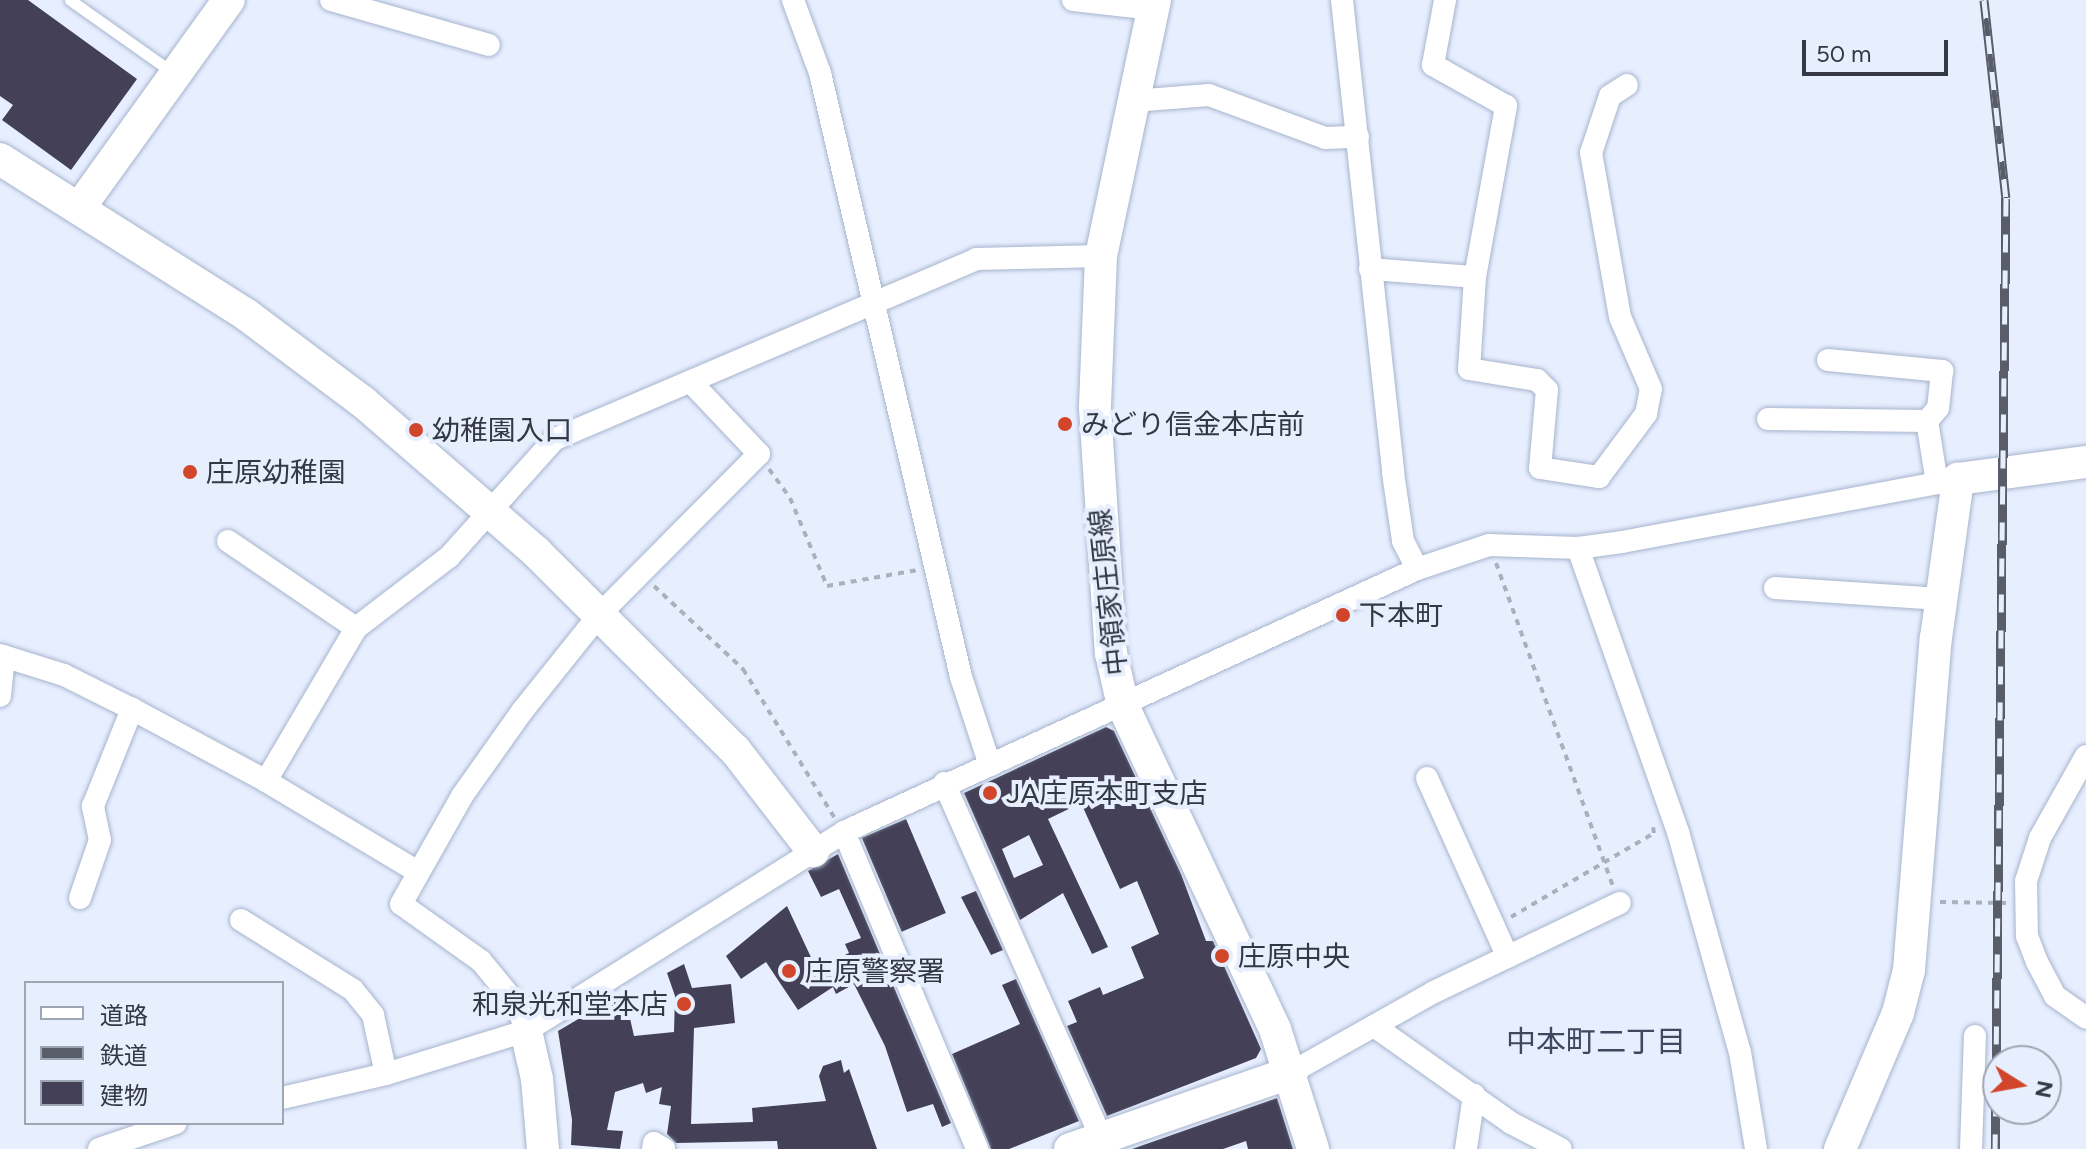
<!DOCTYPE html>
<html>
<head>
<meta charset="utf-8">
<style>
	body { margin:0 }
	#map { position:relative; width:2086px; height:1149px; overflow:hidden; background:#e7efff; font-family:Figtree,"Noto Sans JP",sans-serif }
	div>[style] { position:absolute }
	.building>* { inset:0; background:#434057; transform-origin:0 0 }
	.path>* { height:4px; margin-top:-2px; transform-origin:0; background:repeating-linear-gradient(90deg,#a9b0be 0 6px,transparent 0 12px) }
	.roads { filter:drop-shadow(0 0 2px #a7b4cd) drop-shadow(0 0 2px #a7b4cd) }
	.lane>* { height:11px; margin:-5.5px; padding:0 5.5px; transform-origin:5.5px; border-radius:5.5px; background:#fff }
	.street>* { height:22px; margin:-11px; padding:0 11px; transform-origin:11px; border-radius:11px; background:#fff }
	.secondary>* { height:32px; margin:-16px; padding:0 16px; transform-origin:16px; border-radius:16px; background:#fff }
	.rail>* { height:9px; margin-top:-4.5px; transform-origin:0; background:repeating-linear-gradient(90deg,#e7efff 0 18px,#585d69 0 36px); box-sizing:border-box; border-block:2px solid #585d69 }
	.dots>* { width:22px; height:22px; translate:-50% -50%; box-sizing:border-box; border:4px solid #e7efff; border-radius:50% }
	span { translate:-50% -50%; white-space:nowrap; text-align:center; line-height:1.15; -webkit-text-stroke:8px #e7efff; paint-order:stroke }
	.poi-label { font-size:28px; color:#333842 }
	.left { translate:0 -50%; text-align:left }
	.right { translate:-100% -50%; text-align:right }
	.street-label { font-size:28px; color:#333842 }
	.neighbourhood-label { font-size:30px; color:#3e485e }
	.legend { position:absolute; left:24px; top:981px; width:260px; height:144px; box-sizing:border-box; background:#e7efff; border:2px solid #9fa6b3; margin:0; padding:10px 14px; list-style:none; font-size:24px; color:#333842 }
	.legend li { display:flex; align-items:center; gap:16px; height:40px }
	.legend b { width:40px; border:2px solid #9fa6b3 }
	.north { position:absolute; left:1982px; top:1045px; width:80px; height:80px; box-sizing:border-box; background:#e7efff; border:2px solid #9fa6b3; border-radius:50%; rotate:101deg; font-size:22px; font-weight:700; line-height:32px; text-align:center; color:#333842 }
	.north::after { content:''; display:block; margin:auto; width:28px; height:36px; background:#d1462a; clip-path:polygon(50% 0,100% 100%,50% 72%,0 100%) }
	.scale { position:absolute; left:1802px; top:40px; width:146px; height:36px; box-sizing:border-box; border:4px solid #333842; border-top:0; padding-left:10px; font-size:24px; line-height:28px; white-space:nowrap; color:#333842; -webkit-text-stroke:6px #e7efff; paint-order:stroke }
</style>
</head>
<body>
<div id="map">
	<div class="building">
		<div style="clip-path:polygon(0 0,28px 0,137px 79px,71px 170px,2px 120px,13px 105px,0 96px)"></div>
		<div style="clip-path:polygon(evenodd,1106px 727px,1114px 731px,1181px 874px,1206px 941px,1213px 941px,1261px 1049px,1256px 1058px,1107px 1116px,1067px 1026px,1077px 1022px,1068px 1001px,1100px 987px,1103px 995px,1144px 978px,1131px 947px,1159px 934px,1137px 881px,1120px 889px,1081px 803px,1048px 819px,1108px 947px,1092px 954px,1063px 893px,1020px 920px,964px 793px,1106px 727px,1029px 835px,1043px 865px,1014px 878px,1002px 849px,1029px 835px)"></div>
		<div style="left:906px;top:819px;width:102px;height:48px;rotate:67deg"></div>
		<div style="clip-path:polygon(838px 854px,951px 1123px,942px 1127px,933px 1104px,907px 1112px,885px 1046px,854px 984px,836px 994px,833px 987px,798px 1010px,766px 962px,741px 979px,726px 956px,787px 906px,816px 968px,849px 953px,845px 944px,861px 938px,839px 889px,821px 897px,808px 871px)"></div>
		<div style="clip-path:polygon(976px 891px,1003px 950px,991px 955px,961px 897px)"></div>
		<div style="clip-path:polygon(684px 964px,692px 988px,731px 984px,735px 1023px,694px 1028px,691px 1124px,753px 1122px,752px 1108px,826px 1101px,819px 1076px,823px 1066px,841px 1060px,844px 1073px,849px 1069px,877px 1149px,778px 1149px,777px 1141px,676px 1143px,667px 1134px,671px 1106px,659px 1104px,662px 1087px,646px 1093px,643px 1083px,615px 1092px,607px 1130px,623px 1131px,620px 1149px,571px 1145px,572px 1120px,558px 1031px,624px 992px,634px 1036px,674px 1032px,675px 996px,667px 973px)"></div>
		<div style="clip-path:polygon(1016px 979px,1079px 1121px,1009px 1149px,991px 1149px,952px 1054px,1020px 1024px,1002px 985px)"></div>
		<div style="clip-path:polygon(1277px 1098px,1293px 1149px,1248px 1149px,1246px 1141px,1223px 1149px,1132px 1149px)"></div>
	</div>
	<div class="path">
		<div style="left:769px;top:469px;width:36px;rotate:54deg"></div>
		<div style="left:790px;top:498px;width:95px;rotate:67.2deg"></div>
		<div style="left:827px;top:586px;width:92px;rotate:-10deg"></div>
		<div style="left:1496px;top:563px;width:344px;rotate:70.1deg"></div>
		<div style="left:654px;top:586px;width:122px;rotate:43deg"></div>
		<div style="left:743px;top:669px;width:174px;rotate:58.4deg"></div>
		<div style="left:1940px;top:902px;width:67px;rotate:0.9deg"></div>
		<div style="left:1511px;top:917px;width:166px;rotate:-30.4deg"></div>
		<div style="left:1654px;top:833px;width:6px;rotate:-99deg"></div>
	</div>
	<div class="roads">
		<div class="lane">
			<div style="left:70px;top:0;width:128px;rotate:35.2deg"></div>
		</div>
		<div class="street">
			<div style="left:331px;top:0;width:164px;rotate:15.9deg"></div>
			<div style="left:793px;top:0;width:78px;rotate:69.7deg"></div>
			<div style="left:820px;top:73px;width:620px;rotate:76.86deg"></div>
			<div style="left:961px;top:677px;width:93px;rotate:71.8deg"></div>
			<div style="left:1073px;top:0;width:81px;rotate:6.4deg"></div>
			<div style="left:1342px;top:0;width:476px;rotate:83.8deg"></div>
			<div style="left:1393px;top:473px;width:69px;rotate:81.6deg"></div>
			<div style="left:1403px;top:541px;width:31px;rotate:63deg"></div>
			<div style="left:1133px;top:101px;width:76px;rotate:-4.5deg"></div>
			<div style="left:1209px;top:95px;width:124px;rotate:20.3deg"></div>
			<div style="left:1325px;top:138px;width:33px;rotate:-2deg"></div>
			<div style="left:1370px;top:269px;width:105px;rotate:4.4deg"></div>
			<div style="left:1475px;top:277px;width:174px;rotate:-79.7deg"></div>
			<div style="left:1506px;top:106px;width:84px;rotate:-150.7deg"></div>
			<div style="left:1433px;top:65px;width:66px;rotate:-79.5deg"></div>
			<div style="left:1475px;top:277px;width:92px;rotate:93.7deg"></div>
			<div style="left:1469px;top:369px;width:69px;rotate:9.2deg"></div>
			<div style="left:1537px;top:380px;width:14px;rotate:45deg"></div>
			<div style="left:1547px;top:390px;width:78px;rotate:95.1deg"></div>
			<div style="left:1540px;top:468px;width:60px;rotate:8.7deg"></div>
			<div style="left:1599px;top:477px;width:79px;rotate:-53.3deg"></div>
			<div style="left:1646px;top:414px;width:25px;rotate:-79deg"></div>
			<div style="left:1651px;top:389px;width:78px;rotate:-113.3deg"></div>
			<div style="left:1620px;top:317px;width:167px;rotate:-100deg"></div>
			<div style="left:1591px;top:153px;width:60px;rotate:-71.6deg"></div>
			<div style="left:1610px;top:96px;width:20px;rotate:-33deg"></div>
			<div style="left:1828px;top:360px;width:115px;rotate:5.5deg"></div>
			<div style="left:1942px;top:371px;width:37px;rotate:96deg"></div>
			<div style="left:1938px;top:408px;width:17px;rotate:130deg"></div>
			<div style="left:1768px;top:419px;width:159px;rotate:0.7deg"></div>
			<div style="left:1927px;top:421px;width:63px;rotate:80.8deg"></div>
			<div style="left:228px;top:541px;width:155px;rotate:34.2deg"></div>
			<div style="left:1578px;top:548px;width:301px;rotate:70.6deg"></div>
			<div style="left:1678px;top:832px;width:229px;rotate:74.3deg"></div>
			<div style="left:1740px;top:1052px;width:98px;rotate:80.6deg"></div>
			<div style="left:1775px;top:588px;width:166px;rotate:3.8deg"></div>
			<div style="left:0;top:655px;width:67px;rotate:17.4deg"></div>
			<div style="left:64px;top:675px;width:76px;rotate:26.6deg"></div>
			<div style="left:132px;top:709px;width:152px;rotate:28.2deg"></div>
			<div style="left:266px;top:781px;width:177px;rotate:30.9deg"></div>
			<div style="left:0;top:696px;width:40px;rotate:-84.3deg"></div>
			<div style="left:2086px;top:756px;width:94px;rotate:119.3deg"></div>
			<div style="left:2040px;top:838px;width:45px;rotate:108deg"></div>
			<div style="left:2026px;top:881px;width:55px;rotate:89deg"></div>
			<div style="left:2027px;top:936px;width:28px;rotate:69deg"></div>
			<div style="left:2037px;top:962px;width:38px;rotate:62deg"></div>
			<div style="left:2055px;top:996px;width:38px;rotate:35deg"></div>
			<div style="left:1427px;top:778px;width:196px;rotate:65.7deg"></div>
			<div style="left:266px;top:781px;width:178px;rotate:-59.5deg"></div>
			<div style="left:356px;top:628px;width:117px;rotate:-37.4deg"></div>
			<div style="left:449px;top:557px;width:159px;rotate:-48.1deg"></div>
			<div style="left:555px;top:439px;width:458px;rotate:-23.1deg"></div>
			<div style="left:976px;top:259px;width:125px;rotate:-1.4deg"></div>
			<div style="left:944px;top:783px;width:387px;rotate:66.1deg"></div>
			<div style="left:844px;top:832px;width:344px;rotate:67.2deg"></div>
			<div style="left:80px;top:898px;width:61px;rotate:-71deg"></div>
			<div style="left:100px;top:840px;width:35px;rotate:-102deg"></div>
			<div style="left:93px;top:806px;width:105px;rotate:-68.1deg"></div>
			<div style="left:241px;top:920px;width:132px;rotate:32deg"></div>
			<div style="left:353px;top:990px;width:32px;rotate:51deg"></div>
			<div style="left:373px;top:1015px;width:60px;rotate:77.6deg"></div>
			<div style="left:1374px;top:1026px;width:168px;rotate:35.3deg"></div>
			<div style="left:1511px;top:1123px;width:56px;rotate:27.5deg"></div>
			<div style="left:526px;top:1031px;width:28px;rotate:-109deg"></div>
			<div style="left:517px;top:1005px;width:57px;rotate:-129.3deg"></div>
			<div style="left:481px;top:961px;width:98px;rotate:-144.5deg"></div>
			<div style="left:401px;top:904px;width:124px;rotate:-60.5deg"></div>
			<div style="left:462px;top:796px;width:105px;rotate:-54.7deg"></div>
			<div style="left:523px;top:710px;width:122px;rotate:-51.3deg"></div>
			<div style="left:599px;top:615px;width:227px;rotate:-45.2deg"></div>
			<div style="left:759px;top:454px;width:100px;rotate:-133.4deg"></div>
			<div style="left:1292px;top:1072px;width:163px;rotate:-29.4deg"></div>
			<div style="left:1434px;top:992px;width:206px;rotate:-25.6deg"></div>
			<div style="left:282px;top:1098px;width:107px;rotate:-13deg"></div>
			<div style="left:386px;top:1074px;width:146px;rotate:-17.1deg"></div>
			<div style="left:526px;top:1031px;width:375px;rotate:-32deg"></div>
			<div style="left:844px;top:832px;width:630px;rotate:-24.65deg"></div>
			<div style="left:1417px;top:569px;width:76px;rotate:-18.4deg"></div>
			<div style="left:1489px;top:545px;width:89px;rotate:1.9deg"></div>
			<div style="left:1578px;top:548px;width:44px;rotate:-7.8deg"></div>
			<div style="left:1622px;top:542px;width:342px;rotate:-10.6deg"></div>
			<div style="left:99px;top:1149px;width:81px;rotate:-18.7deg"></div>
			<div style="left:653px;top:1149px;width:6px;rotate:-81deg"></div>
			<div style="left:654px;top:1143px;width:12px;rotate:31deg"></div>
			<div style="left:1466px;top:1149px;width:55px;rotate:-81.6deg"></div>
			<div style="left:1971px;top:1149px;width:113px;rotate:-88deg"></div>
		</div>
		<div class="secondary">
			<div style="left:1155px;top:0;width:262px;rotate:101.9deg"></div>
			<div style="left:1101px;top:256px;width:152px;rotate:92.3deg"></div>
			<div style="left:1095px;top:408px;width:246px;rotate:86.3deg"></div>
			<div style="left:1111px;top:653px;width:54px;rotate:77.2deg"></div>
			<div style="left:1123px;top:706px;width:357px;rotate:64.8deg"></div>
			<div style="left:1275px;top:1029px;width:126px;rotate:72.4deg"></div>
			<div style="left:0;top:159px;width:294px;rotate:32.3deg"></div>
			<div style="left:248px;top:316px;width:144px;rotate:36.8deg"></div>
			<div style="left:363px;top:402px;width:229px;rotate:40.9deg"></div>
			<div style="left:536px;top:552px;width:281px;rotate:44.9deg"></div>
			<div style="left:735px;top:750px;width:128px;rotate:52.3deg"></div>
			<div style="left:80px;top:207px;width:255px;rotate:-54.3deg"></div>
			<div style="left:526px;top:1031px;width:49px;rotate:77.1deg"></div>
			<div style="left:537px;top:1079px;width:70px;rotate:85.1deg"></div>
			<div style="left:1070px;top:1149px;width:235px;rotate:-19.1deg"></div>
			<div style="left:1840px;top:1149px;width:148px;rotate:-66.9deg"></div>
			<div style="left:1898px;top:1013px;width:44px;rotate:-75.7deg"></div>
			<div style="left:1909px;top:970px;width:333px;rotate:-85.4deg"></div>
			<div style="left:1936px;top:638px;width:161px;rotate:-82.1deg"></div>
			<div style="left:1958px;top:479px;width:129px;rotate:-7.6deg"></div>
		</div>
	</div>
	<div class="rail">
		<div style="left:1984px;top:0;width:199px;rotate:83.7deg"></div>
		<div style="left:2006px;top:198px;width:951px;rotate:90.66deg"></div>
	</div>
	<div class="dots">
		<div style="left:1065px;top:424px;background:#d1462a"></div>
		<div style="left:416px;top:430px;background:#d1462a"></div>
		<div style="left:190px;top:472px;background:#d1462a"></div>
		<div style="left:1343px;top:615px;background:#d1462a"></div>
		<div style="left:990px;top:793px;background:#d1462a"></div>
		<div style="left:1222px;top:956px;background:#d1462a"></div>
		<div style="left:789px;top:971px;background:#d1462a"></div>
		<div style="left:684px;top:1004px;background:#d1462a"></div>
	</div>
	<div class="poi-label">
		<span class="left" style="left:1081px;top:424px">みどり信金本店前</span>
		<span class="left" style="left:432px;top:430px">幼稚園入口</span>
		<span class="left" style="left:206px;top:472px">庄原幼稚園</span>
		<span class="left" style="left:1359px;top:615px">下本町</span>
		<span class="left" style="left:1006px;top:793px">JA庄原本町支店</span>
		<span class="left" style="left:1238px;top:956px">庄原中央</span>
		<span class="left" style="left:805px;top:971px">庄原警察署</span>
		<span class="right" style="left:668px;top:1004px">和泉光和堂本店</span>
	</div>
	<div class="street-label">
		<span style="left:1108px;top:592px;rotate:-96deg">中領家庄原線</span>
	</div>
	<div class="neighbourhood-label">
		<span style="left:1596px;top:1042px">中本町二丁目</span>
	</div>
	<ul class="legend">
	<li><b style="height:10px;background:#fff"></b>道路</li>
	<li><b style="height:10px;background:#585d69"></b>鉄道</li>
	<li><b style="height:22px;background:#434057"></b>建物</li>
	</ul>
	<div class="north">N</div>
	<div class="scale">50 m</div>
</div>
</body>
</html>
